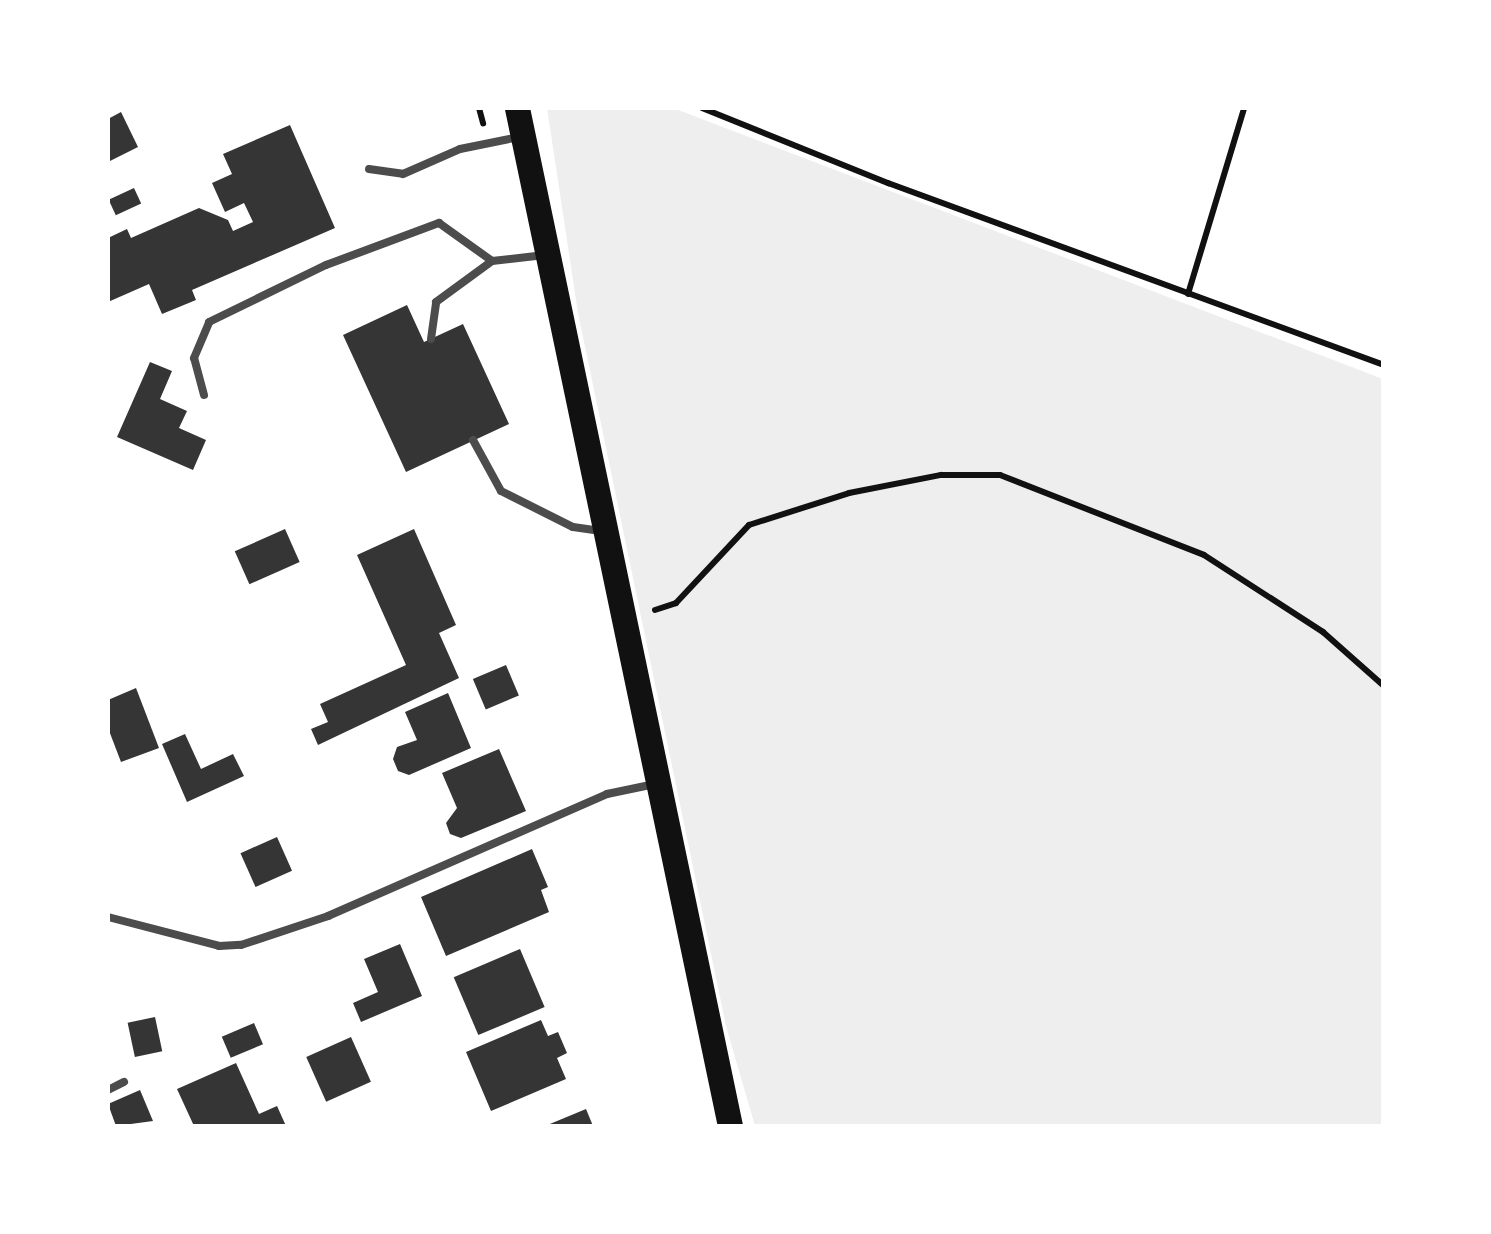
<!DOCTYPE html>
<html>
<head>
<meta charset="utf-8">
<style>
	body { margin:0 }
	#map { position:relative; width:1491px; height:1234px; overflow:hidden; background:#fff; font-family:"Noto Sans",sans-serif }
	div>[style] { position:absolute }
	.green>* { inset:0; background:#eee }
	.building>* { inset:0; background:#353535; transform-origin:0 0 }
	.path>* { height:6px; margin:-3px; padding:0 3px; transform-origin:3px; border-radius:3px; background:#111 }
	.service>* { height:8px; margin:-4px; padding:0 4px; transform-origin:4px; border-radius:4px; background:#4c4c4c }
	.primary>* { height:25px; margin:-12.5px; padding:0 12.5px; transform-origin:12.5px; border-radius:12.5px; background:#111 }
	span { translate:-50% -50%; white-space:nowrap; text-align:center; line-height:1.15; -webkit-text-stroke:10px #fff; paint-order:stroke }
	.frame { position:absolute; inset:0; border:110px solid #fff; pointer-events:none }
</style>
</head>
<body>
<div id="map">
	<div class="green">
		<div style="clip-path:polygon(547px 108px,673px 108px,1383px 379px,1383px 1126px,755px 1126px,726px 1026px,578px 313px)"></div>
	</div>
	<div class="building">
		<div style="clip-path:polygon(121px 112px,138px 147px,108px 162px,108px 119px)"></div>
		<div style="clip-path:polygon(290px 125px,335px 228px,192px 290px,196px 300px,162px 314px,149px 284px,108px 302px,108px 238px,127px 229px,131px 238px,199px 208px,228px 220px,233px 231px,253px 222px,244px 203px,225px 212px,212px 183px,232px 174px,223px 154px)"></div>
		<div style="left:134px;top:188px;width:17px;height:28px;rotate:65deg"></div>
		<div style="clip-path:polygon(407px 305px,424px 342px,463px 324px,509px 424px,406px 472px,343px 335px)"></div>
		<div style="clip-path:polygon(150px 362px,172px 371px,160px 399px,187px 411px,179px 428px,206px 440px,193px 470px,117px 437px)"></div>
		<div style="left:285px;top:529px;width:36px;height:55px;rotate:66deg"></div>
		<div style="clip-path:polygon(414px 529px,456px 625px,439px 633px,459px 678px,318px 745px,311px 729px,328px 722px,320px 704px,406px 665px,357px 555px)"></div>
		<div style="left:506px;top:665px;width:33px;height:36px;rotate:67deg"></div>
		<div style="clip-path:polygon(136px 688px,159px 748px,121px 762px,108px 728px,108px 700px)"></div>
		<div style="clip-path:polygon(448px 693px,471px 748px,409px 775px,398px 771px,393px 759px,397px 747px,417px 740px,405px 712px)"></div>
		<div style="clip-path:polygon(185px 734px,201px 769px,233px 754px,244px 776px,187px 802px,162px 744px)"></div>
		<div style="clip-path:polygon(499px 749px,526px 811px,461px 838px,450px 834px,446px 823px,457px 808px,442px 773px)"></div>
		<div style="left:277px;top:837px;width:37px;height:40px;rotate:66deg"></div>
		<div style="clip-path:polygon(532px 849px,548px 887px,541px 890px,549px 912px,446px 956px,421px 897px)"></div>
		<div style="clip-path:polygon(400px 944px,422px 996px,361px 1022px,353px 1003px,378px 992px,364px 959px)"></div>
		<div style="left:520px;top:949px;width:63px;height:72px;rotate:67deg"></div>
		<div style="left:155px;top:1017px;width:35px;height:28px;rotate:78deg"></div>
		<div style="clip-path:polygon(541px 1020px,548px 1036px,558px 1032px,567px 1053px,557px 1058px,566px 1079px,491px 1111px,466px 1052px)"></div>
		<div style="left:254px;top:1023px;width:23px;height:35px;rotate:67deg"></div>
		<div style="left:351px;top:1037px;width:49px;height:49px;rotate:66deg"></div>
		<div style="clip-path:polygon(236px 1063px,259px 1114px,277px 1106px,286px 1126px,194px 1126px,177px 1089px)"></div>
		<div style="clip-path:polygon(140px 1090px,153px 1121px,116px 1126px,108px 1104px)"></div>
		<div style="clip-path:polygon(586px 1109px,593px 1126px,545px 1126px)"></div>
	</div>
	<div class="path">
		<div style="left:479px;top:108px;width:16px;rotate:75deg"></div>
		<div style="left:702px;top:108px;width:201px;rotate:22deg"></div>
		<div style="left:888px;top:183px;width:528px;rotate:20.15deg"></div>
		<div style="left:1188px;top:294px;width:194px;rotate:-73.2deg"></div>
		<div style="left:655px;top:610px;width:22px;rotate:-18deg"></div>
		<div style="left:676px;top:603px;width:107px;rotate:-46.9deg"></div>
		<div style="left:749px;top:525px;width:105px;rotate:-17.7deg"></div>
		<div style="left:849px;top:493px;width:94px;rotate:-11.1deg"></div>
		<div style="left:941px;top:475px;width:59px"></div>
		<div style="left:1000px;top:475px;width:219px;rotate:21.4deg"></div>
		<div style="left:1204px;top:555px;width:142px;rotate:32.9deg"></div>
		<div style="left:1323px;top:632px;width:81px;rotate:41.5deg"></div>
	</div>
	<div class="service">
		<div style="left:369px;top:169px;width:34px;rotate:8deg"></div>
		<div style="left:403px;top:174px;width:62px;rotate:-23.7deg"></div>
		<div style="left:460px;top:149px;width:60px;rotate:-11.5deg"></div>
		<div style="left:431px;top:339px;width:37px;rotate:-82deg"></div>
		<div style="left:436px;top:302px;width:69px;rotate:-36.2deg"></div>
		<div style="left:204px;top:395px;width:38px;rotate:-105deg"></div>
		<div style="left:194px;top:358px;width:39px;rotate:-67deg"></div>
		<div style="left:209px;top:322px;width:130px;rotate:-26deg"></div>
		<div style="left:326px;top:265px;width:121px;rotate:-20.4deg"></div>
		<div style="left:439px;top:223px;width:65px;rotate:35.6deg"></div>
		<div style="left:492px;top:261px;width:53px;rotate:-6.5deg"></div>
		<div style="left:473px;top:440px;width:58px;rotate:61.2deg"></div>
		<div style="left:501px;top:491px;width:80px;rotate:26.6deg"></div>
		<div style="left:573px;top:527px;width:30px;rotate:8deg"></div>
		<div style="left:108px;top:917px;width:115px;rotate:14.6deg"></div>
		<div style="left:219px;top:946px;width:22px;rotate:-3deg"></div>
		<div style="left:241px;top:945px;width:92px;rotate:-18.4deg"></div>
		<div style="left:328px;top:916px;width:305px;rotate:-23.6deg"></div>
		<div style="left:607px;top:794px;width:49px;rotate:-11.8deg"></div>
		<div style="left:108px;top:1090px;width:18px;rotate:-27deg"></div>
	</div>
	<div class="primary">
		<div style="left:517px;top:108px;width:1040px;rotate:78.18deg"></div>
	</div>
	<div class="frame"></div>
</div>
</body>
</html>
